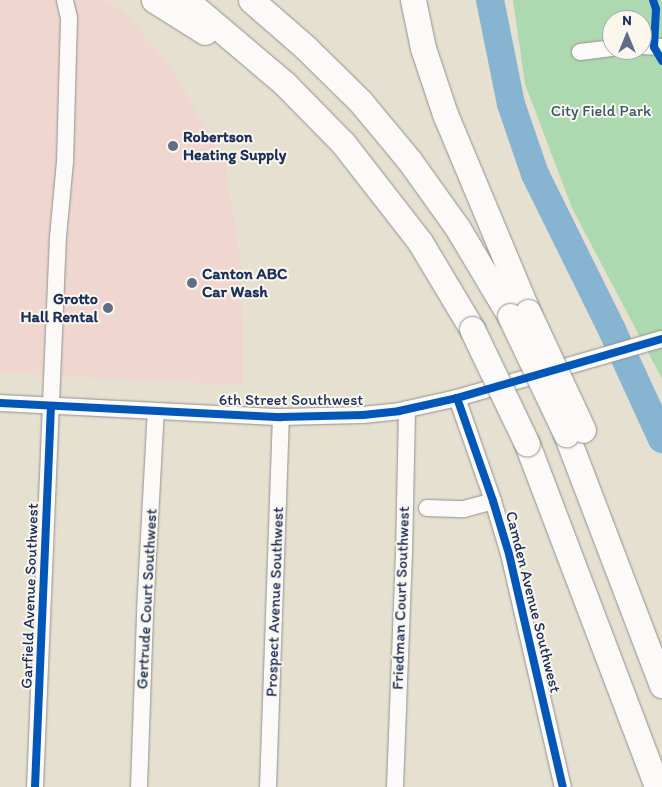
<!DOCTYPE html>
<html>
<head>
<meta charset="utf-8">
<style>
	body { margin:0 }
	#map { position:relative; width:662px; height:787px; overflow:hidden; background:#e5e0d0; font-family:Itim,sans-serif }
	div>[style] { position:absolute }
	.built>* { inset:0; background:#efd7d0 }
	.green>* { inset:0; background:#add9b0 }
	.river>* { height:28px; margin:-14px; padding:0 14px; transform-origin:14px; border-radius:14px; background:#86b4d1 }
	.roads { filter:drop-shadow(0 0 1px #919191) drop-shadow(0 0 1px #919191) }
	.minor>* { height:16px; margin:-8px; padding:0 8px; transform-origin:8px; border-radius:8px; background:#fbfaf8 }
	.highway>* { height:25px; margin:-12.5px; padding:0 12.5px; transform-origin:12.5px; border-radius:12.5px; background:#fbfaf8 }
	.bridges { filter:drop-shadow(0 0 1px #919191) drop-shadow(0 0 1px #919191) }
	.highway-bridge>* { height:25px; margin:-12.5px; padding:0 12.5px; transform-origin:12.5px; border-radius:12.5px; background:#fbfaf8 }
	.cycleway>* { height:8px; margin:-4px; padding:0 4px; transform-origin:4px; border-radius:4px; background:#0057b8 }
	.dots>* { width:14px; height:14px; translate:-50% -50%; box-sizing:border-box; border:2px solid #fbf7ec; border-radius:50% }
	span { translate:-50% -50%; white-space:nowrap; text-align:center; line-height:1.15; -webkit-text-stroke:4px #fbf7ec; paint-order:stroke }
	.park-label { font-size:16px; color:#34586c }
	.poi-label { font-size:16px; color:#1b2f5e; font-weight:700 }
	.left { translate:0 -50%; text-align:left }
	.right { translate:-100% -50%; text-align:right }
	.street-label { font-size:16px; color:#1b2f5e }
	.north { position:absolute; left:602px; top:10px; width:50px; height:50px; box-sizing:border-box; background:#fbf7ec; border:1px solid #a1a7b3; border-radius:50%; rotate:0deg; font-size:14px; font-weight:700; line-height:20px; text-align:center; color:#1b2f5e }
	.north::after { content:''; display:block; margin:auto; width:18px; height:22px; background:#626d86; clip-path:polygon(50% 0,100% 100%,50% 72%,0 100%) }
</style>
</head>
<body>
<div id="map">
	<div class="built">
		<div style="clip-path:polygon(0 0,105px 0,128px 16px,173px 70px,225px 163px,241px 262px,243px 385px,0 373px)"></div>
	</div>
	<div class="green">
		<div style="clip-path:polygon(evenodd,513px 0,662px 0,662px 379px,572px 208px,525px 84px,513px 0,612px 20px,642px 20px,642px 50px,612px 50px,612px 20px)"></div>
	</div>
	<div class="river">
		<div style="left:490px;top:0;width:106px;rotate:78.6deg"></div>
		<div style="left:511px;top:104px;width:74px;rotate:71.1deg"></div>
		<div style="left:535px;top:174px;width:174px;rotate:63.7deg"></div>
		<div style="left:612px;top:330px;width:120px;rotate:65.4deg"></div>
	</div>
	<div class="roads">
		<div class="minor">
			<div style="left:642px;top:46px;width:20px;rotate:3deg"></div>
			<div style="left:580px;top:52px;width:32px;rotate:-7deg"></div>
			<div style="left:457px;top:398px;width:109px;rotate:70.7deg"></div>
			<div style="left:493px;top:501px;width:55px;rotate:73.2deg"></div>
			<div style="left:509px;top:554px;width:239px;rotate:77deg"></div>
			<div style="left:0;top:403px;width:281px;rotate:2.9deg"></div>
			<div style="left:281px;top:417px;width:82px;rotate:-1.4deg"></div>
			<div style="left:363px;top:415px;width:36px;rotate:-6deg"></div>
			<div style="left:399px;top:411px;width:59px;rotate:-12.6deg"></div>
			<div style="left:457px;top:398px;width:213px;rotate:-16.1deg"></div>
			<div style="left:427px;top:508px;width:37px;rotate:2deg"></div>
			<div style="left:464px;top:509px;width:30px;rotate:-15deg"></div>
			<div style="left:35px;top:787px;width:550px;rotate:-87.61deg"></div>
			<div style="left:58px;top:237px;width:75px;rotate:-84.7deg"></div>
			<div style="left:65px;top:162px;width:144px;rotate:-88.4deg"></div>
			<div style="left:69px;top:18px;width:18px;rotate:-103deg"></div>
			<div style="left:139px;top:787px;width:176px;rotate:-88deg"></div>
			<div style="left:145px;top:611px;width:200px;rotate:-86.9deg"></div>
			<div style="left:268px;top:787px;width:370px;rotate:-88deg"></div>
			<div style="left:395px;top:787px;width:233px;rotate:-87.8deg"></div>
			<div style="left:404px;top:554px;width:145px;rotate:-88.8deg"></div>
		</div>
		<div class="highway">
			<div style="left:154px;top:0;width:60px;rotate:32.1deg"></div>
			<div style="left:186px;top:0;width:130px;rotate:40.3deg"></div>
			<div style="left:285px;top:84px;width:83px;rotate:45.5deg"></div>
			<div style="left:343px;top:143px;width:125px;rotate:52.1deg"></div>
			<div style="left:420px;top:242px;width:101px;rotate:59.1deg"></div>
			<div style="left:251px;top:0;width:72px;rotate:41deg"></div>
			<div style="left:305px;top:47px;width:77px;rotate:44.5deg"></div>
			<div style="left:360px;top:101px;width:77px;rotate:50.3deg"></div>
			<div style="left:409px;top:160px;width:82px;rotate:54.4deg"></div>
			<div style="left:457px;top:227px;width:104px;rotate:59.2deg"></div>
			<div style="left:413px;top:0;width:49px;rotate:78.2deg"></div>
			<div style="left:423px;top:48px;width:70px;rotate:71.6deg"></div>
			<div style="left:445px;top:114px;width:215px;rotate:67.3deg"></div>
			<div style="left:566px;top:434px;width:269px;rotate:69.1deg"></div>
			<div style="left:527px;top:444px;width:367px;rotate:69.2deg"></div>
		</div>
	</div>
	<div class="bridges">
		<div class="highway-bridge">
			<div style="left:528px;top:312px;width:130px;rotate:65deg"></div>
			<div style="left:510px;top:316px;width:131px;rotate:64.6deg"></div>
			<div style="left:472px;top:329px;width:127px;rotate:64.4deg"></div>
		</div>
	</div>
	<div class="cycleway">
		<div style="left:653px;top:0;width:9px;rotate:72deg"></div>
		<div style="left:656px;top:9px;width:38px;rotate:93deg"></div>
		<div style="left:654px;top:47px;width:16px;rotate:60deg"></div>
		<div style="left:457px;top:398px;width:109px;rotate:70.7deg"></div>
		<div style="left:493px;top:501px;width:55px;rotate:73.2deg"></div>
		<div style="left:509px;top:554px;width:239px;rotate:77deg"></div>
		<div style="left:0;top:403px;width:281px;rotate:2.9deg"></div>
		<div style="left:281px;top:417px;width:82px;rotate:-1.4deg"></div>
		<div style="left:363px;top:415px;width:36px;rotate:-6deg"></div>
		<div style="left:399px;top:411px;width:59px;rotate:-12.6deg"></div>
		<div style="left:457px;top:398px;width:213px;rotate:-16.1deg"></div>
		<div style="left:35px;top:787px;width:381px;rotate:-87.6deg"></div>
	</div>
	<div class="dots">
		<div style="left:173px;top:146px;background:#626d86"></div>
		<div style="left:192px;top:283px;background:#626d86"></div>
		<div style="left:108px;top:308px;background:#626d86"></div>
	</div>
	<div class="park-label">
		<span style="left:601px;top:111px">City Field Park</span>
	</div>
	<div class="poi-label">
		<span class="left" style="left:183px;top:146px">Robertson<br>Heating Supply</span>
		<span class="left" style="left:202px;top:283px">Canton ABC<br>Car Wash</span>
		<span class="right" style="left:98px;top:308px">Grotto<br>Hall Rental</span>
	</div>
	<div class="street-label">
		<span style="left:291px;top:400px">6th Street Southwest</span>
		<span style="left:30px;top:596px;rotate:-88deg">Garfield Avenue Southwest</span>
		<span style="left:401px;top:598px;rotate:-88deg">Friedman Court Southwest</span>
		<span style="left:147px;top:599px;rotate:-87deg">Gertrude Court Southwest</span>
		<span style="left:275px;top:602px;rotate:-88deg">Prospect Avenue Southwest</span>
		<span style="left:533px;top:602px;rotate:76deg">Camden Avenue Southwest</span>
	</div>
	<div class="north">N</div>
</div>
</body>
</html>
